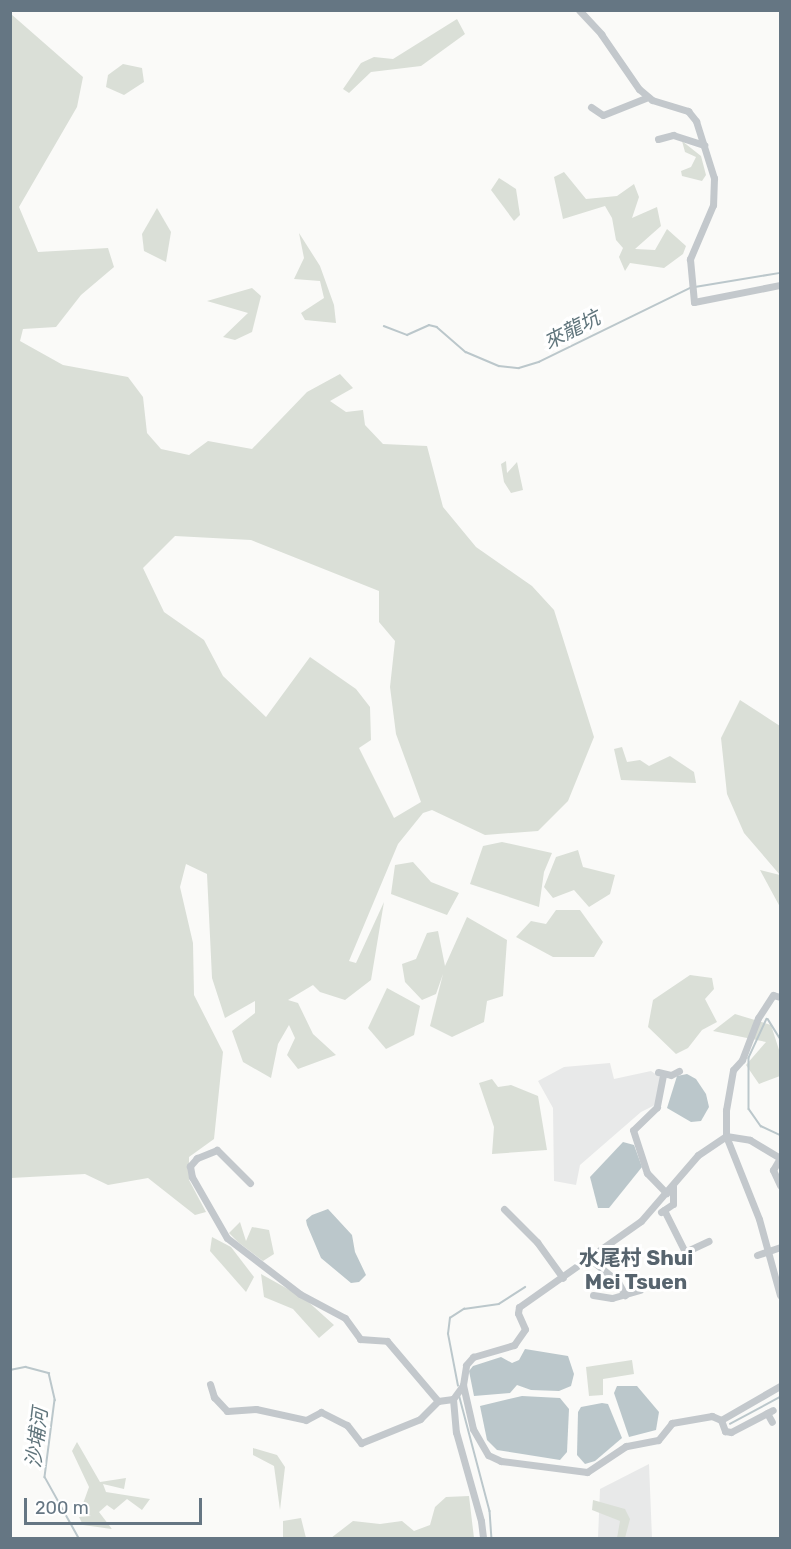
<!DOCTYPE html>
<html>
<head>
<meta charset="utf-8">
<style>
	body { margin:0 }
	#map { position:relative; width:791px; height:1549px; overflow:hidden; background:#fafaf8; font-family:Rubik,"Noto Sans TC",sans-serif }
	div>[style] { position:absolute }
	.built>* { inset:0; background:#e8e9e9 }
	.green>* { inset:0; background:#dadfd7 }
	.water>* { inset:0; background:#bbc7cb }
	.stream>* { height:1.5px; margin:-0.75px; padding:0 0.75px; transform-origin:0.75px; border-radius:0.75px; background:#bbc7cb }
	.minor>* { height:7px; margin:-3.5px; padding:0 3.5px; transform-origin:3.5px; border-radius:3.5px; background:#c3c8cc }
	span { translate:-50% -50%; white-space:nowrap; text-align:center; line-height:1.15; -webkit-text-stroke:6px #fff; paint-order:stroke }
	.water-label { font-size:20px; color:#60757c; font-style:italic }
	.quarter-label { font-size:21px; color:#57646e; font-weight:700 }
	.frame { position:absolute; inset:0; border:12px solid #657683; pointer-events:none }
	.scale { position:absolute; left:24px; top:1498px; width:178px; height:27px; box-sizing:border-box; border:3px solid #657683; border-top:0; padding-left:8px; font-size:18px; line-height:21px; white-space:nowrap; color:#657683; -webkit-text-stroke:4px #fff; paint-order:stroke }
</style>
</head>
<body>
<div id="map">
	<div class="built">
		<div style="clip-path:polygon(610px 1063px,614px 1079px,651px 1071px,660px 1077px,655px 1105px,641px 1112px,580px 1165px,576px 1185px,554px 1181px,553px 1108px,538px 1081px,564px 1067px)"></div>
		<div style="clip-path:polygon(649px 1464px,652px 1538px,598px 1538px,600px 1489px)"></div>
	</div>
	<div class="green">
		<div style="clip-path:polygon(evenodd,11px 14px,83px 77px,77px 107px,19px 207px,38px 252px,108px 248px,114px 267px,81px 295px,56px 327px,23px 329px,20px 341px,63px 365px,128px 377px,143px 397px,147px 433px,161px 449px,189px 455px,208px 441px,252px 449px,307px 392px,340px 374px,353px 388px,330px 401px,346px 412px,363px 410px,365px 425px,383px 444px,427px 446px,443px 507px,476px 547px,532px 586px,554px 610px,594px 737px,568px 801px,538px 831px,485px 835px,432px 810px,423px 813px,398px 844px,349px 961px,356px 963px,384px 902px,371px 980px,345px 1000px,320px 992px,313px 985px,288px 1000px,298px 1003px,313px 1034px,336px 1055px,298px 1069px,287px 1055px,295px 1038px,289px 1025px,278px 1044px,271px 1078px,243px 1062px,232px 1031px,255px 1013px,255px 1001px,225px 1018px,212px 978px,207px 874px,186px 864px,180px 887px,193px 943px,194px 995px,223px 1052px,214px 1139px,189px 1157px,189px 1180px,206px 1212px,195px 1215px,148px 1178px,108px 1185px,85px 1174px,11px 1178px,11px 14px,175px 536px,251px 540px,379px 591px,379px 622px,395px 641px,390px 687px,396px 734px,421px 802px,394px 818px,359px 748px,371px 740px,370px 707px,356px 689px,310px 657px,266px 717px,223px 676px,204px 640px,164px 612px,143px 568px,175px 536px)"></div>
		<div style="clip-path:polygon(457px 19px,465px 34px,421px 66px,371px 72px,349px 93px,343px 89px,361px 63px,374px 57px,393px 59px)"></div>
		<div style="clip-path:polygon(123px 64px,142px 68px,144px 82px,124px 95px,106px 87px,108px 75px)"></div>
		<div style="clip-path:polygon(682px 141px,701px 156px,706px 175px,702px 181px,682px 176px,681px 171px,691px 167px,696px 157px,685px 152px)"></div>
		<div style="clip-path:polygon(564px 172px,586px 199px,617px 196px,634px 184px,639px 197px,632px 218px,657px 207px,661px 226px,635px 249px,655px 250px,667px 229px,686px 246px,683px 254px,664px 268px,630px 263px,625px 271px,619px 257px,623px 248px,616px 240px,612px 218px,605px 206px,563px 219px,554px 177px)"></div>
		<div style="clip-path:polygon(499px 178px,516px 189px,520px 215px,514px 221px,491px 190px)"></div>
		<div style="clip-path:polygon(157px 208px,171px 232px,166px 262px,144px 251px,142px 234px)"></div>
		<div style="clip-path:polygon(299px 233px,320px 266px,334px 305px,336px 323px,305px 320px,301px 313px,324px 298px,320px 281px,294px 279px,304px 258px)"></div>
		<div style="clip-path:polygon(252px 288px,261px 296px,252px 332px,235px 340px,223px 337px,248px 313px,207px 301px)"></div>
		<div style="clip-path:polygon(506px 461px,507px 473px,517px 462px,523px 490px,511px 493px,504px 482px,501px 464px)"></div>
		<div style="clip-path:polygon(740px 700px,780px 726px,780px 907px,760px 870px,780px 875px,744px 833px,727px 794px,721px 738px)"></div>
		<div style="clip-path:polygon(622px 747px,627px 762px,640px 760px,649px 766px,670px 756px,694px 772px,696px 783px,621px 780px,614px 749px)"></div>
		<div style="clip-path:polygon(502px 842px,552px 853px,544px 872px,539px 907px,470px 884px,483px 846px)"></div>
		<div style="clip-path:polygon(578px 850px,583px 867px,615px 875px,610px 894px,589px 907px,574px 890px,553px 898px,544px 887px,556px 857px)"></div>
		<div style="clip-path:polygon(413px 862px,431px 882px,459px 893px,447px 915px,391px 894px,395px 865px)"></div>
		<div style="clip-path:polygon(556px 910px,580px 910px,603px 942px,594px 957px,553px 957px,516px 937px,531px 921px,546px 924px)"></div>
		<div style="clip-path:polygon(467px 917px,507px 940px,503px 996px,487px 1001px,484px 1022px,452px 1037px,430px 1026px,443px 974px,436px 994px,422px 1000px,405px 982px,402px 964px,416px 959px,427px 933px,438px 931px,445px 966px)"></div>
		<div style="clip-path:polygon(690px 975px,712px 978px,714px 989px,705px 999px,717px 1022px,702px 1030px,688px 1048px,676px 1054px,648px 1027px,653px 1000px)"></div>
		<div style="clip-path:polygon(387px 988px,420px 1006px,414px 1035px,386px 1049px,368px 1028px)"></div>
		<div style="clip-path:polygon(735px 1014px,771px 1025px,780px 1053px,780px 1076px,759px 1084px,746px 1065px,766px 1042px,713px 1031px)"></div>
		<div style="clip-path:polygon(492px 1079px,498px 1087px,511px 1085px,538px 1096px,547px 1150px,492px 1154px,494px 1127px,479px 1083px)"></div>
		<div style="clip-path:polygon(240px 1222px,246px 1241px,252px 1227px,269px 1230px,274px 1254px,263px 1261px,238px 1242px,229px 1233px)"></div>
		<div style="clip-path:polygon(212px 1237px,231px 1247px,254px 1277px,246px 1292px,210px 1251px)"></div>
		<div style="clip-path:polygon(261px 1274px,304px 1298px,334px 1325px,319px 1338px,293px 1309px,264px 1297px)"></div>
		<div style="clip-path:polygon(632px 1360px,634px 1374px,603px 1379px,603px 1395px,589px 1396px,586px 1367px)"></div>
		<div style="clip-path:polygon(77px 1442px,100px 1482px,126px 1478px,124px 1489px,103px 1484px,106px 1492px,150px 1499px,142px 1510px,127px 1499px,114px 1510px,107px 1505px,99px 1512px,112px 1529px,83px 1525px,79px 1517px,91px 1516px,80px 1512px,89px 1487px,72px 1451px)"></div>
		<div style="clip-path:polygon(253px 1448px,277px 1455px,285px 1467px,280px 1510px,274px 1466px,253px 1455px)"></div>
		<div style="clip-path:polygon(469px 1496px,474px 1538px,331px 1538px,353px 1521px,380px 1524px,402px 1521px,414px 1531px,430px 1525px,435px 1507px,446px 1497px)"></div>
		<div style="clip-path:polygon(593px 1500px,625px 1509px,630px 1519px,625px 1538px,617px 1538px,620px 1521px,592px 1510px)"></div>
		<div style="clip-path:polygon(301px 1518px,306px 1538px,283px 1538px,283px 1521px)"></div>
	</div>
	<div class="water">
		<div style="clip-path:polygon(687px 1074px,696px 1079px,706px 1094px,709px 1107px,701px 1121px,691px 1122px,667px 1108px,677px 1076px)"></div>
		<div style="clip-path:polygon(623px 1142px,634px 1145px,642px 1167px,609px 1208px,598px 1208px,590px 1177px)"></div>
		<div style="clip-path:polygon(328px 1209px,352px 1235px,355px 1252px,366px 1275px,359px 1282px,351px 1283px,321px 1258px,307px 1225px,306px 1220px,312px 1215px)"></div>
		<div style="clip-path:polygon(525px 1349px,568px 1356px,574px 1374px,571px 1386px,559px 1391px,531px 1390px,517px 1385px,510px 1393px,474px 1396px,469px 1371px,473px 1366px,501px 1357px,512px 1363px,519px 1360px)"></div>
		<div style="clip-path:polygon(617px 1386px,637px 1386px,659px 1412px,656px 1430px,629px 1437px,614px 1393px)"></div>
		<div style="clip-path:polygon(522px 1396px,560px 1398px,569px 1409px,567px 1452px,560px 1460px,497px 1450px,487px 1440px,480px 1406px)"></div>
		<div style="clip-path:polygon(602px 1403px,608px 1404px,622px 1438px,595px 1461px,585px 1464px,577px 1455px,578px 1412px,581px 1407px)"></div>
	</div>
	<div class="stream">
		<div style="left:695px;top:287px;width:86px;rotate:-9.4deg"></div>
		<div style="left:384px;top:326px;width:25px;rotate:21deg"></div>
		<div style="left:407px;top:335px;width:24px;rotate:-24deg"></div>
		<div style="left:429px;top:325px;width:8px;rotate:14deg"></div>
		<div style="left:437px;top:327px;width:38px;rotate:41deg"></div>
		<div style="left:466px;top:352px;width:36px;rotate:23deg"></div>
		<div style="left:499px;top:366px;width:20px;rotate:6deg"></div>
		<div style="left:519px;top:368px;width:21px;rotate:-17deg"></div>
		<div style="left:539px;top:362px;width:168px;rotate:-26.1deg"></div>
		<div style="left:767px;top:1019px;width:43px;rotate:114.8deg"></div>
		<div style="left:749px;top:1058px;width:51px;rotate:90deg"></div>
		<div style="left:749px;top:1109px;width:21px;rotate:55deg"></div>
		<div style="left:761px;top:1126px;width:21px;rotate:25deg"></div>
		<div style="left:768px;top:1019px;width:22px;rotate:58deg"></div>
		<div style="left:10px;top:1370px;width:16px;rotate:-11deg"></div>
		<div style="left:26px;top:1367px;width:24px;rotate:15deg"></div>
		<div style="left:49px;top:1373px;width:28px;rotate:77deg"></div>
		<div style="left:55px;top:1400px;width:78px;rotate:97.4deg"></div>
		<div style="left:45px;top:1477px;width:70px;rotate:60.9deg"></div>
		<div style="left:458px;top:1386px;width:53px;rotate:-100.9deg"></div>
		<div style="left:448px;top:1334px;width:16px;rotate:-83deg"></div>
		<div style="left:450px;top:1318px;width:17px;rotate:-33deg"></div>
		<div style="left:464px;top:1309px;width:35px;rotate:-8deg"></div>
		<div style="left:499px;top:1304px;width:31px;rotate:-33deg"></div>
		<div style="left:459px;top:1394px;width:121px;rotate:75.2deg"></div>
		<div style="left:490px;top:1511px;width:27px;rotate:86deg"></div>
		<div style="left:730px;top:1424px;width:57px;rotate:-28.4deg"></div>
	</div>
	<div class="minor">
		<div style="left:579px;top:10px;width:33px;rotate:47deg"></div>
		<div style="left:601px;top:34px;width:67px;rotate:55.4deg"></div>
		<div style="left:639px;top:89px;width:17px;rotate:40deg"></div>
		<div style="left:652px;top:100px;width:38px;rotate:17deg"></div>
		<div style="left:688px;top:111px;width:13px;rotate:51deg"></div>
		<div style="left:696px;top:121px;width:60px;rotate:72.5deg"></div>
		<div style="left:714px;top:178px;width:27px;rotate:92deg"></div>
		<div style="left:713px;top:205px;width:59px;rotate:113.1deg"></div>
		<div style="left:690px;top:259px;width:43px;rotate:84.7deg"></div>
		<div style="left:694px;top:302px;width:88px;rotate:-11.2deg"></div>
		<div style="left:591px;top:107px;width:14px;rotate:34deg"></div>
		<div style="left:603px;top:115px;width:48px;rotate:-21.8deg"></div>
		<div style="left:658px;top:139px;width:16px;rotate:-15deg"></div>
		<div style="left:673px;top:135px;width:33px;rotate:18deg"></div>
		<div style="left:780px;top:997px;width:7px;rotate:-164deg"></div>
		<div style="left:773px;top:995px;width:27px;rotate:123deg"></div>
		<div style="left:758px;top:1018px;width:45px;rotate:110.9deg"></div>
		<div style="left:742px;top:1060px;width:13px;rotate:132deg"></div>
		<div style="left:733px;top:1070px;width:41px;rotate:99.9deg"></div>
		<div style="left:726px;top:1110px;width:26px;rotate:90deg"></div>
		<div style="left:726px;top:1136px;width:89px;rotate:68.3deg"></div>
		<div style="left:759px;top:1219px;width:79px;rotate:74.6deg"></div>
		<div style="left:658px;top:1072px;width:13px;rotate:13deg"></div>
		<div style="left:671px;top:1075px;width:9px;rotate:-27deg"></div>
		<div style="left:663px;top:1075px;width:33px;rotate:101deg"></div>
		<div style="left:657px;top:1107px;width:33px;rotate:136deg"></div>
		<div style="left:633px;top:1130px;width:45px;rotate:72deg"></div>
		<div style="left:647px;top:1173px;width:28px;rotate:46deg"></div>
		<div style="left:780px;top:1158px;width:14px;rotate:120deg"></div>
		<div style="left:773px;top:1170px;width:17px;rotate:65deg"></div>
		<div style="left:250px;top:1183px;width:47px;rotate:-135deg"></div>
		<div style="left:217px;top:1150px;width:22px;rotate:158deg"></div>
		<div style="left:197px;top:1158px;width:11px;rotate:131deg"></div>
		<div style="left:190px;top:1166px;width:11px;rotate:80deg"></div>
		<div style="left:192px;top:1177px;width:70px;rotate:60.2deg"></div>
		<div style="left:227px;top:1238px;width:92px;rotate:37.5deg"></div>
		<div style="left:300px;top:1294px;width:51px;rotate:28.1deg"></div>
		<div style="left:345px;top:1318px;width:26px;rotate:54deg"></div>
		<div style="left:360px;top:1339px;width:27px;rotate:4deg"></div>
		<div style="left:387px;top:1341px;width:79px;rotate:49.6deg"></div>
		<div style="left:504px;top:1209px;width:47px;rotate:45deg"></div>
		<div style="left:537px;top:1242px;width:44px;rotate:54.2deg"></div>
		<div style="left:664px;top:1210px;width:47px;rotate:63.4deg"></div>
		<div style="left:685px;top:1252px;width:26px;rotate:-25deg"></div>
		<div style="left:661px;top:1212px;width:14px;rotate:-34deg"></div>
		<div style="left:673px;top:1204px;width:19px;rotate:-90deg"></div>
		<div style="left:757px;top:1255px;width:24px;rotate:-19deg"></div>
		<div style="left:590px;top:1259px;width:36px;rotate:39deg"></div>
		<div style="left:618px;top:1282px;width:15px;rotate:62deg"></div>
		<div style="left:593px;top:1295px;width:19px;rotate:9deg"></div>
		<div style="left:612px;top:1298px;width:29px;rotate:-16deg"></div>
		<div style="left:210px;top:1384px;width:14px;rotate:73deg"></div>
		<div style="left:214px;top:1397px;width:19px;rotate:47deg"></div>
		<div style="left:227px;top:1411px;width:29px;rotate:-4deg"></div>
		<div style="left:256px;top:1409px;width:51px;rotate:12.4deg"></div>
		<div style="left:306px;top:1420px;width:17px;rotate:-28deg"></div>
		<div style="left:321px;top:1412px;width:29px;rotate:27deg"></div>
		<div style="left:347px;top:1425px;width:23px;rotate:52deg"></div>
		<div style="left:361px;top:1443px;width:64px;rotate:-22.1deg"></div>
		<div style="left:420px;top:1419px;width:25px;rotate:-45deg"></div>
		<div style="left:438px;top:1401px;width:15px;rotate:-8deg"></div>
		<div style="left:453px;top:1399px;width:17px;rotate:-54deg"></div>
		<div style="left:453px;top:1399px;width:33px;rotate:85deg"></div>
		<div style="left:456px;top:1432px;width:92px;rotate:74.3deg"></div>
		<div style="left:481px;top:1521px;width:17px;rotate:83deg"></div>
		<div style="left:767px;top:1413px;width:10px;rotate:61deg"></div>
		<div style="left:721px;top:1420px;width:10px;rotate:-156deg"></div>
		<div style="left:712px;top:1416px;width:41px;rotate:170.1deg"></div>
		<div style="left:672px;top:1423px;width:22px;rotate:129deg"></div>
		<div style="left:658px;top:1440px;width:33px;rotate:169deg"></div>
		<div style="left:626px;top:1446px;width:47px;rotate:146.3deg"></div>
		<div style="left:587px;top:1472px;width:87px;rotate:-172.7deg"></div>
		<div style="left:501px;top:1461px;width:14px;rotate:-155deg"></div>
		<div style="left:488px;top:1455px;width:30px;rotate:-120deg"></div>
		<div style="left:473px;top:1429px;width:45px;rotate:-102.8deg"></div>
		<div style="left:463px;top:1385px;width:20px;rotate:-81deg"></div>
		<div style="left:466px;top:1365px;width:11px;rotate:-49deg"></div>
		<div style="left:473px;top:1357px;width:43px;rotate:-16.3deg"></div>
		<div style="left:514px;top:1345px;width:19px;rotate:-55deg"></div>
		<div style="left:525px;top:1329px;width:17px;rotate:-114deg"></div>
		<div style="left:518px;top:1313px;width:6px;rotate:-81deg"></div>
		<div style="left:519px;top:1307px;width:149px;rotate:-35.2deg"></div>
		<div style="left:641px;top:1221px;width:87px;rotate:-49.2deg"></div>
		<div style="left:698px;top:1155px;width:34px;rotate:-34deg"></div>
		<div style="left:726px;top:1136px;width:24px;rotate:9deg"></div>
		<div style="left:750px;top:1140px;width:35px;rotate:31deg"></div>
		<div style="left:721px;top:1420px;width:68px;rotate:-30deg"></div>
		<div style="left:721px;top:1420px;width:12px;rotate:70deg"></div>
		<div style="left:725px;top:1431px;width:6px;rotate:9deg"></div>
		<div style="left:731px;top:1432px;width:47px;rotate:-27.6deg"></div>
	</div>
	<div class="water-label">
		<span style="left:572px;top:330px;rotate:-27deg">來龍坑</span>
		<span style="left:37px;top:1438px;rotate:-83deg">沙埔河</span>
	</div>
	<div class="quarter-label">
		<span style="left:636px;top:1270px">水尾村 Shui<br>Mei Tsuen</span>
	</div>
	<div class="frame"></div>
	<div class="scale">200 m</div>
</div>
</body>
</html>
